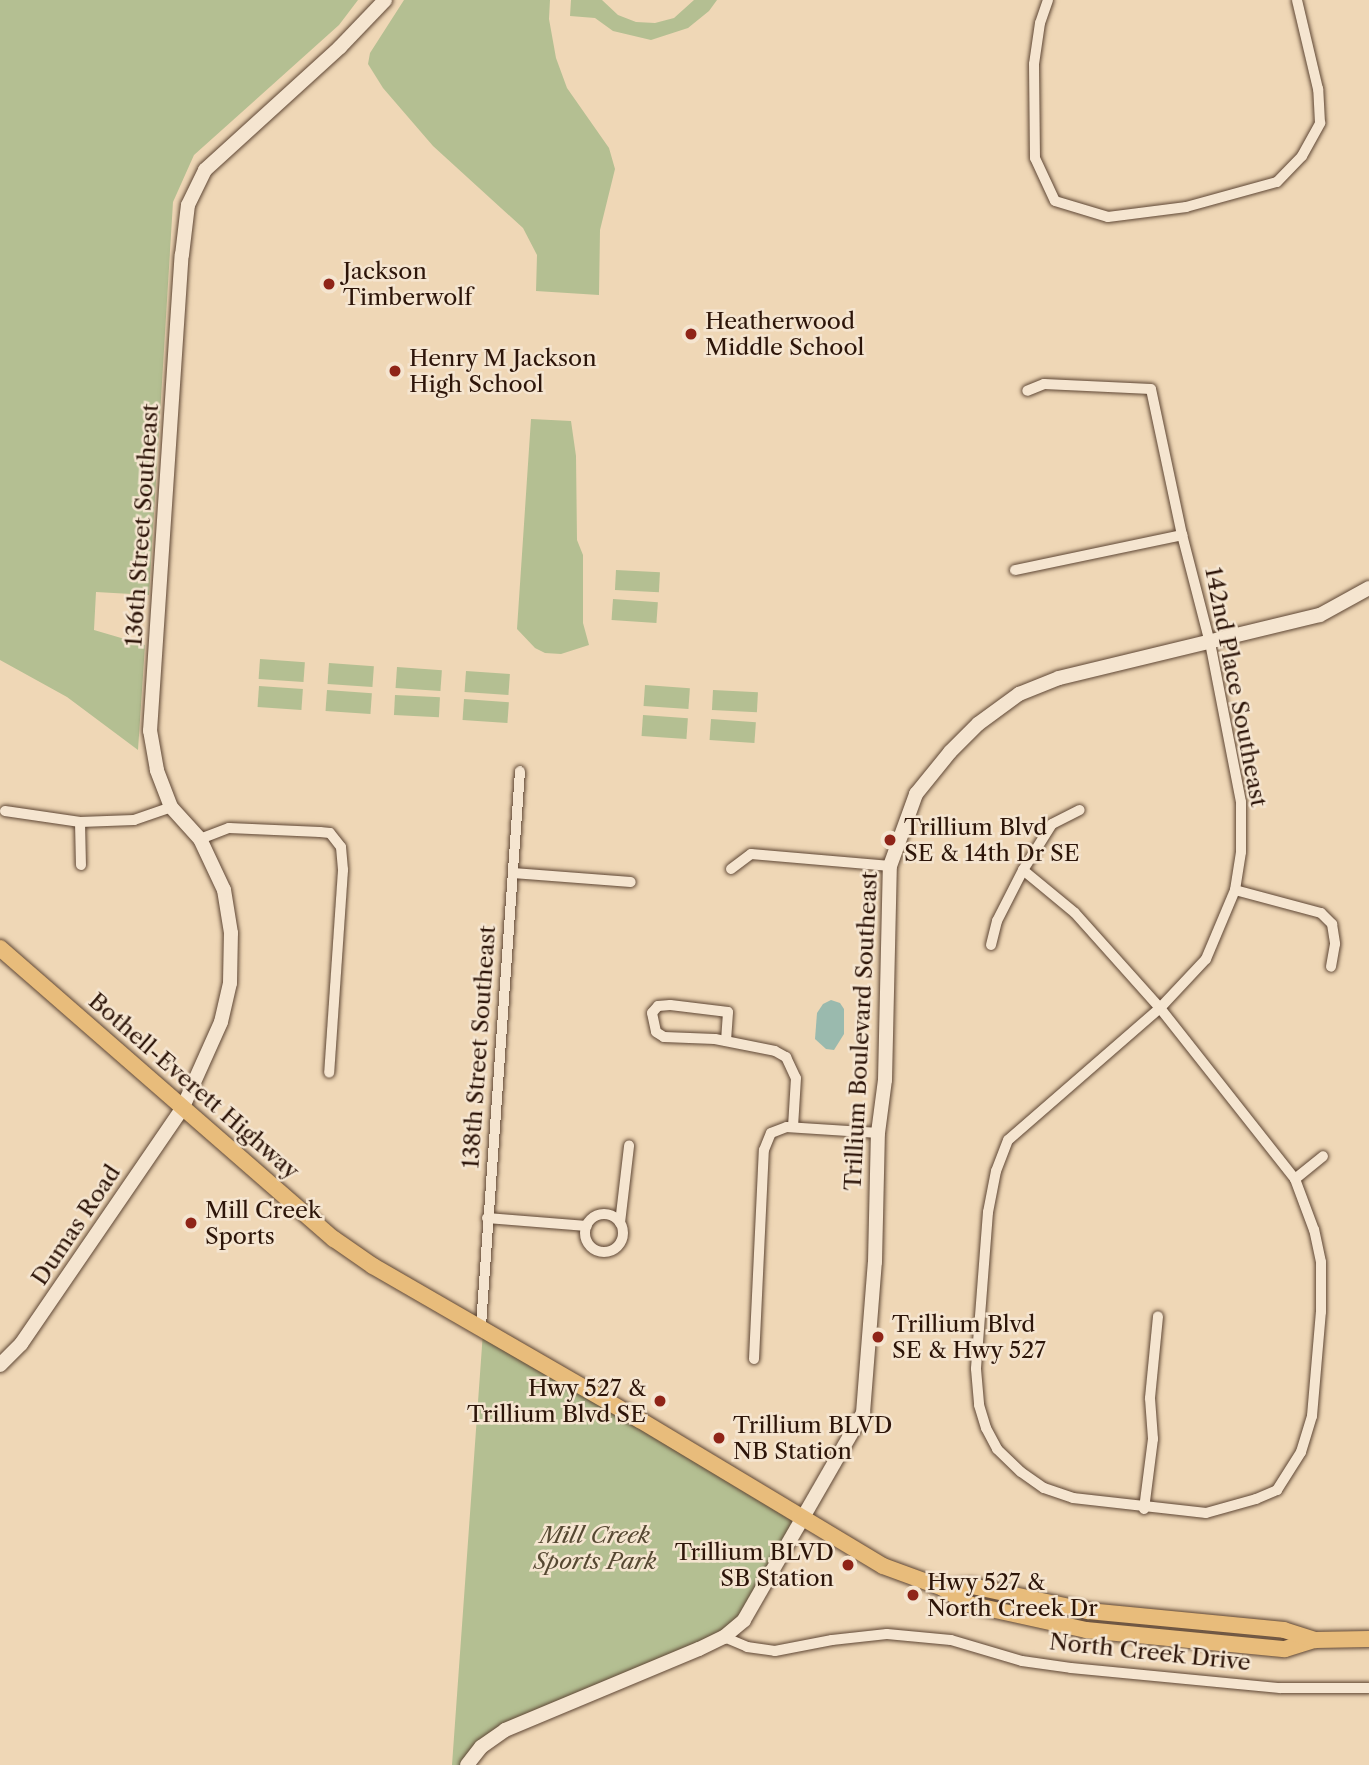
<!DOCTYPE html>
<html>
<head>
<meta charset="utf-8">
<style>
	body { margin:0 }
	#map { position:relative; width:1369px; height:1765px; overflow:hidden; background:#efd7b6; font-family:"Libre Caslon Text",serif }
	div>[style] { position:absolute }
	.green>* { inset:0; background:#b4bf92; transform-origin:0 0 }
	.water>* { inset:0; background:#9abaae }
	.roads { filter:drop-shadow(0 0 2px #5e4634) drop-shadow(0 0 2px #5e4634) }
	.street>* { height:10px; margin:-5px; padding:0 5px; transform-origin:5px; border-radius:5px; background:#f5e5d0 }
	.street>.ring { margin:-5px; padding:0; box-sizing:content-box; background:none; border:10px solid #f5e5d0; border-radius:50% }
	.secondary>* { height:14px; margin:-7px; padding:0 7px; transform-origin:7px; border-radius:7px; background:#f5e5d0 }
	.primary>* { height:16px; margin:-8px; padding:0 8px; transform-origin:8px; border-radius:8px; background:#e8bc7b }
	.dots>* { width:19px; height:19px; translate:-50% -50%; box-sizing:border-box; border:4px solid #f5e5d0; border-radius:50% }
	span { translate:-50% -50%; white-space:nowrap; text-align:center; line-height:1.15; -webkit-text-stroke:5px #f5e5d0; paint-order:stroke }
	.poi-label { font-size:23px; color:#2d1509 }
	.left { translate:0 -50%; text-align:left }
	.right { translate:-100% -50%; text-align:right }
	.street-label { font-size:23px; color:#2d1509 }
	.park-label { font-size:23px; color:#564832; font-style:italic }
</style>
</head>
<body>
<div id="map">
	<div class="green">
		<div style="clip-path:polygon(0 0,358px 0,339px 25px,194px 155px,173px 202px,149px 595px,96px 592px,94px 630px,145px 645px,138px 750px,67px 697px,0 660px)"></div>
		<div style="clip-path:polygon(404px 0,550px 0,549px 19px,556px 58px,567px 88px,609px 148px,615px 169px,600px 230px,599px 295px,536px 291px,537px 255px,523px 228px,433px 146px,383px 88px,368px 64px,370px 53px)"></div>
		<div style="clip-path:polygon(571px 0,602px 0,618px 15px,636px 22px,655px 23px,674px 18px,694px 0,717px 0,709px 11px,688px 28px,651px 40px,613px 31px,595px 18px,570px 16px)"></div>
		<div style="clip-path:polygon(531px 419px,571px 421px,576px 456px,577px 540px,583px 555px,583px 623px,589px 645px,561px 654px,545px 653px,535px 648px,517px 629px)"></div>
		<div style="left:616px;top:570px;width:44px;height:20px;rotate:3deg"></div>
		<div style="left:613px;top:599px;width:45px;height:21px;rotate:4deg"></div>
		<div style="left:260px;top:659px;width:45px;height:20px;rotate:4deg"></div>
		<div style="left:329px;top:663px;width:45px;height:21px;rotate:4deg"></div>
		<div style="left:397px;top:667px;width:45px;height:21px;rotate:4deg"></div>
		<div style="left:466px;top:671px;width:44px;height:21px;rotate:4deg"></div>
		<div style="left:645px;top:685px;width:45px;height:21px;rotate:4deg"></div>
		<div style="left:259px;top:686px;width:44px;height:21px;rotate:4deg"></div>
		<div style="left:327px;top:690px;width:45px;height:21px;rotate:4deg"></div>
		<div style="left:713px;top:690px;width:45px;height:20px;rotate:3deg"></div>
		<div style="left:395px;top:695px;width:45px;height:20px;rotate:3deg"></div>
		<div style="left:464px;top:699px;width:45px;height:21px;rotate:4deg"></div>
		<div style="left:643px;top:715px;width:45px;height:21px;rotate:4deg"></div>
		<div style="left:711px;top:719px;width:45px;height:21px;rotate:4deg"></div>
		<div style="clip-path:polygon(483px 1332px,798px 1518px,742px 1618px,720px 1636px,491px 1735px,463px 1765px,452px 1765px)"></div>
	</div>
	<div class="water">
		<div style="clip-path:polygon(831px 1000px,840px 1003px,844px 1009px,844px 1034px,834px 1050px,826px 1049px,815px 1039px,817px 1013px,823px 1004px)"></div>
	</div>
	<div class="roads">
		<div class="street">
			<div style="left:1048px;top:0;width:24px;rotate:109deg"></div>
			<div style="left:1040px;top:23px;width:41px;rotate:98.3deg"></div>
			<div style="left:1034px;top:64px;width:94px;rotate:89.4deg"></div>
			<div style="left:1035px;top:158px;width:47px;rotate:65.1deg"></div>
			<div style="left:1055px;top:201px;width:55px;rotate:16.8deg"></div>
			<div style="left:1108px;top:217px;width:79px;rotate:-7.3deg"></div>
			<div style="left:1186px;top:207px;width:94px;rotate:-15.4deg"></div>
			<div style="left:1277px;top:182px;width:36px;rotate:-46deg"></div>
			<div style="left:1302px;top:156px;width:38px;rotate:-61deg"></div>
			<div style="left:1320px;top:123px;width:34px;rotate:-93deg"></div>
			<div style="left:1318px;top:89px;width:91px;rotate:-103.3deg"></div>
			<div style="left:1015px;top:570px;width:171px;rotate:-11.8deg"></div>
			<div style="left:5px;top:811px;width:76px;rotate:8.3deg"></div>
			<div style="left:80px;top:822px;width:54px;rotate:-2.1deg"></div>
			<div style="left:134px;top:820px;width:39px;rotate:-19deg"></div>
			<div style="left:80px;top:822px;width:43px;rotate:88.7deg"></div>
			<div style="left:200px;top:839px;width:31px;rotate:-21deg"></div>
			<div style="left:229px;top:828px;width:91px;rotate:2.5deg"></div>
			<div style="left:320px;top:832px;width:10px;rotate:6deg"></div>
			<div style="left:330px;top:833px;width:18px;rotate:52deg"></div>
			<div style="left:341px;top:847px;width:23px;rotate:85deg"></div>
			<div style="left:343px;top:870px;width:203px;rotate:93.9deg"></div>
			<div style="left:731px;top:869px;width:25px;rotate:-37deg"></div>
			<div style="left:751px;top:854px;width:140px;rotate:4.9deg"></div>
			<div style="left:1023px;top:870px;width:67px;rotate:39.6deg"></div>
			<div style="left:1075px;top:913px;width:127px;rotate:48.2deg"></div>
			<div style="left:1160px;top:1008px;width:201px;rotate:139deg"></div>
			<div style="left:1008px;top:1140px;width:33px;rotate:111deg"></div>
			<div style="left:996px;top:1171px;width:42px;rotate:101deg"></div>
			<div style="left:988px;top:1212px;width:157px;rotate:94.4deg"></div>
			<div style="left:976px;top:1369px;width:36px;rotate:85deg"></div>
			<div style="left:979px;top:1405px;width:24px;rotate:73deg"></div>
			<div style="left:986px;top:1428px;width:24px;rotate:62deg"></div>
			<div style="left:997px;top:1449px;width:33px;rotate:44deg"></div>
			<div style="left:1021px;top:1472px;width:28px;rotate:35deg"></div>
			<div style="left:1044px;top:1488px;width:31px;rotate:19deg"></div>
			<div style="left:1073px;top:1498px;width:134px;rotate:6.4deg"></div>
			<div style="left:1206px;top:1513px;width:52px;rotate:-15.6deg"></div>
			<div style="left:1256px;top:1499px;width:23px;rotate:-23deg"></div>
			<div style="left:1277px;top:1490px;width:45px;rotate:-57.7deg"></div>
			<div style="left:1301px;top:1452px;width:38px;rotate:-73deg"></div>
			<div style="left:1312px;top:1416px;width:104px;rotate:-85.1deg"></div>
			<div style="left:1321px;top:1312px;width:50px;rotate:-90deg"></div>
			<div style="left:1321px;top:1262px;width:33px;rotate:-102deg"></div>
			<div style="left:1314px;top:1230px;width:54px;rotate:-110.4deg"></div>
			<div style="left:1295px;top:1179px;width:218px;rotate:-128.3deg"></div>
			<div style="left:1160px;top:1008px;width:67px;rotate:-46.8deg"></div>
			<div style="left:1206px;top:959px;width:75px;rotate:-67.2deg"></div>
			<div style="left:1235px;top:890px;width:38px;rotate:-81deg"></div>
			<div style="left:1241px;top:852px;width:50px;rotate:-90deg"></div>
			<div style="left:1241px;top:802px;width:162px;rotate:-101deg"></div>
			<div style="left:1210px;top:643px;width:112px;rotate:-104.5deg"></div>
			<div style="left:1182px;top:535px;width:149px;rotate:-102deg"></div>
			<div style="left:1151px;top:389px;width:107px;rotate:-177.3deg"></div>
			<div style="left:1044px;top:384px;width:18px;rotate:158deg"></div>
			<div style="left:513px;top:873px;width:118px;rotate:4.4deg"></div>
			<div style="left:1235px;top:890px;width:89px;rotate:15deg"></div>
			<div style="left:1321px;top:913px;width:16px;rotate:45deg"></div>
			<div style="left:1332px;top:924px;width:20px;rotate:81deg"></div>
			<div style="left:1335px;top:944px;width:23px;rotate:100deg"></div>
			<div style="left:991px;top:945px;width:25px;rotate:-76deg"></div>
			<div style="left:997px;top:921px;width:57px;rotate:-63deg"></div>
			<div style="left:1023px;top:870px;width:54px;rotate:-57.8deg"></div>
			<div style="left:1052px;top:824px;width:31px;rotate:-27deg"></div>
			<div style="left:726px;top:1041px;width:29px;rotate:-86deg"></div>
			<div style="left:728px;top:1012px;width:58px;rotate:-173.1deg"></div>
			<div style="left:670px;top:1005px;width:12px;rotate:175deg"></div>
			<div style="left:658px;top:1006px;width:9px;rotate:131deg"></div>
			<div style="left:652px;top:1013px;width:19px;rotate:78deg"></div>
			<div style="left:656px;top:1032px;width:9px;rotate:32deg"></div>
			<div style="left:664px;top:1037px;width:51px;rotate:2.2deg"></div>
			<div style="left:715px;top:1039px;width:61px;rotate:11.3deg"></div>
			<div style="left:775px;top:1051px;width:13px;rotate:29deg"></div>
			<div style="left:786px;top:1057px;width:23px;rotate:65deg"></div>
			<div style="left:796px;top:1078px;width:49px;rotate:93.5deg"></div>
			<div style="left:1295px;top:1179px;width:36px;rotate:-39deg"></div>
			<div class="ring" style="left:585px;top:1214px;width:28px;height:28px"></div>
			<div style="left:487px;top:1218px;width:100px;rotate:4.6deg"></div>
			<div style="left:620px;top:1223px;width:78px;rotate:-83.3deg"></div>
			<div style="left:481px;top:1326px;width:556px;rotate:-85.98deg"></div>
			<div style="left:754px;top:1359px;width:209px;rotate:-87.3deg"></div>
			<div style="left:764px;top:1150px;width:18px;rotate:-68deg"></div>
			<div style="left:771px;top:1133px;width:17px;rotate:-21deg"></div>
			<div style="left:787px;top:1127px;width:91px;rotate:3.8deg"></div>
			<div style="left:1144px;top:1509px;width:71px;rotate:-82.7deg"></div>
			<div style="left:1153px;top:1439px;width:41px;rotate:-94.2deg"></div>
			<div style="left:1150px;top:1398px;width:82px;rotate:-84.4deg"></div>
			<div style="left:724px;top:1637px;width:25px;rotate:23deg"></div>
			<div style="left:747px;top:1647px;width:28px;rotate:8deg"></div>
			<div style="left:775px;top:1651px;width:58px;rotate:-10.9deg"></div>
			<div style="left:832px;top:1640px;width:55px;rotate:-6.2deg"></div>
			<div style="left:887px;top:1634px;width:64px;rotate:5.4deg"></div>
			<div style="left:951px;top:1640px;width:74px;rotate:16.5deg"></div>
			<div style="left:1022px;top:1661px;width:49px;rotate:8.1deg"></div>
			<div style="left:1071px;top:1668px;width:210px;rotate:5.5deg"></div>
			<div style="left:1280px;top:1688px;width:89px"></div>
		</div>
		<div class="secondary">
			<div style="left:0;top:1365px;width:30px;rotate:-45deg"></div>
			<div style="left:21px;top:1344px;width:287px;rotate:-55.6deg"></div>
			<div style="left:183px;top:1107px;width:93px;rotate:-65.9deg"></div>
			<div style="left:221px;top:1022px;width:40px;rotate:-77deg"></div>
			<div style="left:230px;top:983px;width:50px;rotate:-88.9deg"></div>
			<div style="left:231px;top:933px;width:44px;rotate:-99.2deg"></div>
			<div style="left:224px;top:890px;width:56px;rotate:-115.2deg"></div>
			<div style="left:200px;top:839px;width:43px;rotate:-132.2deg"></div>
			<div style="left:171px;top:807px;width:40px;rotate:-111deg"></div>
			<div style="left:157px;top:770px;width:40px;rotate:-100deg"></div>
			<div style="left:150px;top:731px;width:477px;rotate:-86.2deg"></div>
			<div style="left:182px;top:255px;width:50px;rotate:-83.2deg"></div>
			<div style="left:188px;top:205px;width:39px;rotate:-64deg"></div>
			<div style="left:205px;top:170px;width:183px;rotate:-42.3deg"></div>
			<div style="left:340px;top:47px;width:65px;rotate:-46.2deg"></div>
			<div style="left:467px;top:1765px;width:23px;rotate:-52deg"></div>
			<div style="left:481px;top:1747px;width:29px;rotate:-35deg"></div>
			<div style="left:505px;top:1730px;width:210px;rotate:-22.7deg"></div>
			<div style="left:699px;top:1649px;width:28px;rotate:-26deg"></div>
			<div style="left:724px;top:1637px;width:26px;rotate:-40deg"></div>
			<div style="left:744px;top:1620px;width:239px;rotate:-60.1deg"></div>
			<div style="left:863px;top:1413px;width:151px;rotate:-85.5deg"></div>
			<div style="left:875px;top:1262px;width:129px;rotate:-88.7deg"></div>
			<div style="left:878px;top:1133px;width:53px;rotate:-82.5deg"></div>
			<div style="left:885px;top:1080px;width:214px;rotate:-88.7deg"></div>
			<div style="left:890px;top:866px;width:77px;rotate:-70.1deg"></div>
			<div style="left:916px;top:794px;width:54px;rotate:-51deg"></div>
			<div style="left:950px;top:752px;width:40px;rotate:-45deg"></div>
			<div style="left:978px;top:724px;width:51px;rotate:-36.2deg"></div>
			<div style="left:1019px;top:694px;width:43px;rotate:-21.8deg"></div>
			<div style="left:1059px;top:678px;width:268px;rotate:-13.6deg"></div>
			<div style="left:1320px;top:615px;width:56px;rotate:-28.9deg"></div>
		</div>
		<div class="primary">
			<div style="left:0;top:948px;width:443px;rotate:41.1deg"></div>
			<div style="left:334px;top:1239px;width:47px;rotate:34.7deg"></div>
			<div style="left:373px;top:1266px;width:308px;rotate:30deg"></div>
			<div style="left:640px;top:1420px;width:283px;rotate:31deg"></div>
			<div style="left:883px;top:1566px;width:64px;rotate:20.1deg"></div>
			<div style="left:943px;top:1588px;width:30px;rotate:33deg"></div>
			<div style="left:968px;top:1604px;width:121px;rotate:12.4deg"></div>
			<div style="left:1086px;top:1630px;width:200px;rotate:5.5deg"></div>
			<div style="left:1285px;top:1649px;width:31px;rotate:-17deg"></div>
			<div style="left:1315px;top:1640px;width:54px;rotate:-1.1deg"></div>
			<div style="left:943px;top:1588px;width:29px;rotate:-4deg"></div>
			<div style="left:972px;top:1586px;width:119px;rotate:12.2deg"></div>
			<div style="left:1088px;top:1611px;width:197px;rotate:5.5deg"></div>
			<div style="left:1284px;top:1630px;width:33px;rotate:18deg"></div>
		</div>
	</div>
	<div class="dots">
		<div style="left:329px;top:284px;background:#8f2418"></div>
		<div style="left:691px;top:334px;background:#8f2418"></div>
		<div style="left:395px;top:371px;background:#8f2418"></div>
		<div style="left:890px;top:840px;background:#8f2418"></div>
		<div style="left:191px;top:1223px;background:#8f2418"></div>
		<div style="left:878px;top:1337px;background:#8f2418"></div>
		<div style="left:660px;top:1401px;background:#8f2418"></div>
		<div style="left:719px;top:1438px;background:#8f2418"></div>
		<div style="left:848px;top:1565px;background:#8f2418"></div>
		<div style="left:913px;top:1595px;background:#8f2418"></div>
	</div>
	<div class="poi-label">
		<span class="left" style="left:343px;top:284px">Jackson<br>Timberwolf</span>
		<span class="left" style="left:705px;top:334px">Heatherwood<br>Middle School</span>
		<span class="left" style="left:409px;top:371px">Henry M Jackson<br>High School</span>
		<span class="left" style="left:904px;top:840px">Trillium Blvd<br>SE &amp; 14th Dr SE</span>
		<span class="left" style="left:205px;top:1223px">Mill Creek<br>Sports</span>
		<span class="left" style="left:892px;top:1337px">Trillium Blvd<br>SE &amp; Hwy 527</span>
		<span class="right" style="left:646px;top:1401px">Hwy 527 &amp;<br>Trillium Blvd SE</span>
		<span class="left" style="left:733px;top:1438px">Trillium BLVD<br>NB Station</span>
		<span class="right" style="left:834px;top:1565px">Trillium BLVD<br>SB Station</span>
		<span class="left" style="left:927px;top:1595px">Hwy 527 &amp;<br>North Creek Dr</span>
	</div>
	<div class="street-label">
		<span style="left:142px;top:525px;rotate:-86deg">136th Street Southeast</span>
		<span style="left:1236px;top:687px;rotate:79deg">142nd Place Southeast</span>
		<span style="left:861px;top:1031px;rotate:-87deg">Trillium Boulevard Southeast</span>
		<span style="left:479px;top:1047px;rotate:-86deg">138th Street Southeast</span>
		<span style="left:194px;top:1086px;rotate:41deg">Bothell-Everett Highway</span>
		<span style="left:76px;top:1225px;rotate:-56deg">Dumas Road</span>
		<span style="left:1150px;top:1652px;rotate:6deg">North Creek Drive</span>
	</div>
	<div class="park-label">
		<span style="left:595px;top:1548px">Mill Creek<br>Sports Park</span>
	</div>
</div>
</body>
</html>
